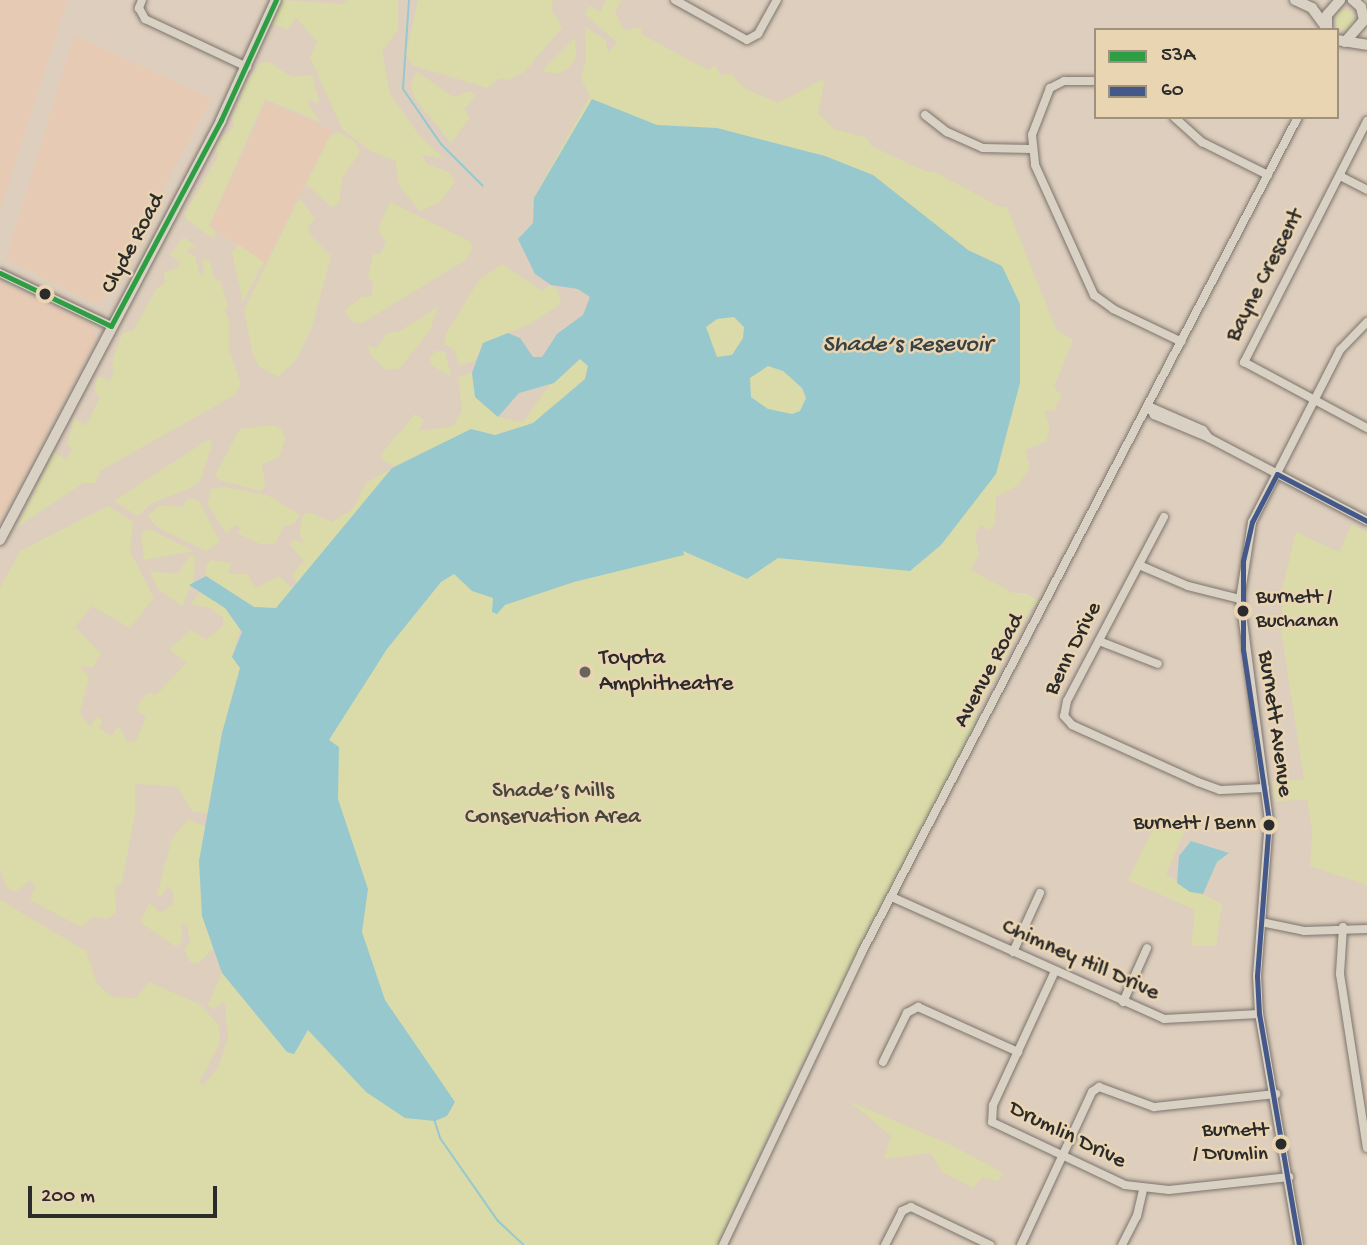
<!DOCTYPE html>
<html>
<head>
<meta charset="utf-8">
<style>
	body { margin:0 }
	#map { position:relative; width:1367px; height:1245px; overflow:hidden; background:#decebd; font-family:"Gochi Hand",sans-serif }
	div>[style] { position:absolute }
	.built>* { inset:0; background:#e6cab4 }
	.green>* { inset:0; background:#dadba9 }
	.round { border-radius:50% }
	.water>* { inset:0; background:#97c8ce }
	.stream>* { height:2px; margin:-1px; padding:0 1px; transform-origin:1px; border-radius:1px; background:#97c8ce }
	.roads { filter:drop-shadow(0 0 2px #7c746d) drop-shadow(0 0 2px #7c746d) }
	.minor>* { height:8px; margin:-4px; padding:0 4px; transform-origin:4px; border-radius:4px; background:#d9d1c4 }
	.major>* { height:10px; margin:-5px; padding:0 5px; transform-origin:5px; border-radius:5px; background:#d9d1c4 }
	.bus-1>* { height:5px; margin:-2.5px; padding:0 2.5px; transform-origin:2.5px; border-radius:2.5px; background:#2e9e45 }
	.bus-2>* { height:5px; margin:-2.5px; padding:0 2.5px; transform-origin:2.5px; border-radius:2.5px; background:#44588a }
	.dots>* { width:19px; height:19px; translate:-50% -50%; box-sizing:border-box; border:4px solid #ead5b3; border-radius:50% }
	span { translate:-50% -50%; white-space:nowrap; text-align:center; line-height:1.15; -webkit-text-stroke:5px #ead5b3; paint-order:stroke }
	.bus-label { font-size:21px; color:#2b2b2b }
	.left { translate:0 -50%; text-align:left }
	.right { translate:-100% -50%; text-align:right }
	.street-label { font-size:23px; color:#2b2b2b }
	.poi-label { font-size:23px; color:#2b2b2b }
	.park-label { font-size:23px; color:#45473c }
	.water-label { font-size:24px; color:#374244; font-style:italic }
	.legend { position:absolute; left:1094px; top:28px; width:245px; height:91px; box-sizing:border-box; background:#ead5b3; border:2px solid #9e917d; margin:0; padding:9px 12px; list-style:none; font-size:21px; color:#2b2b2b }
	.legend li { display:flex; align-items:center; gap:14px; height:35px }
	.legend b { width:35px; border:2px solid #9e917d }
	.scale { position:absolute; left:28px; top:1186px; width:189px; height:32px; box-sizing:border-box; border:4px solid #2b2b2b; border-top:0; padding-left:9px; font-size:21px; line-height:24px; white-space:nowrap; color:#2b2b2b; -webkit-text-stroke:5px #ead5b3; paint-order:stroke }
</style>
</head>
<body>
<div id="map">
	<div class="built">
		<div style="clip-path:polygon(0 0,67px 0,0 211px)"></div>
		<div style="clip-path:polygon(74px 35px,212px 99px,99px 305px,6px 259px)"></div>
		<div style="clip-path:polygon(266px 101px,332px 130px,265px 264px,210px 226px)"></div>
		<div style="clip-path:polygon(0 283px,89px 322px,97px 337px,0 522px)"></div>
	</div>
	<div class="green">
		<div style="clip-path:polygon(282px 0,343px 4px,347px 0,398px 0,398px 30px,382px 51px,390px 94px,419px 135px,444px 159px,422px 155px,427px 164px,450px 173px,455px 182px,440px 202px,420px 211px,399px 186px,395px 160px,372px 152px,342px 129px,310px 57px,317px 42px,296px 17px,288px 30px,272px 24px)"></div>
		<div style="clip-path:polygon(418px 0,553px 0,551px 8px,562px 28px,524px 72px,509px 80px,500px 78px,487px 88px,412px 65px,406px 54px)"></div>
		<div style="clip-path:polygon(606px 0,621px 0,615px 12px,624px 30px,642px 27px,641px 34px,708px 70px,715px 65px,720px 75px,731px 73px,744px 88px,778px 103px,825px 78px,818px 113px,834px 129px,867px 138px,871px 146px,927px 172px,935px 172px,998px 206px,1007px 207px,1057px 331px,1073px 339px,1054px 387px,1061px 395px,1055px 410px,1044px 411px,1050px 426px,1046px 441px,1025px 450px,1030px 468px,1018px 485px,996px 497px,995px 524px,989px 530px,980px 525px,975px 535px,979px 554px,971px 570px,1013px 593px,1025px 593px,1041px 602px,1031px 609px,978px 710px,973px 731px,799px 1068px,717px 1245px,0 1245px,0 900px,86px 951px,97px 984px,112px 997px,136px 998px,149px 982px,199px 1004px,219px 1025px,220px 1043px,199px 1083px,204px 1085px,218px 1067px,228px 1038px,225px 1002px,213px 1009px,208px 1005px,222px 973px,214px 947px,198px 964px,190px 962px,184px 949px,190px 942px,187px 924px,181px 925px,182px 941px,176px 947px,140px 922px,149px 903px,161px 913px,173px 904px,173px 891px,167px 885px,163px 895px,157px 895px,172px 839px,188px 819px,206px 827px,209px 814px,192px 811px,178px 787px,135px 784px,135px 814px,122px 882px,115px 887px,116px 913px,107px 919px,94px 916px,81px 927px,30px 900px,35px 887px,30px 880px,16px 892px,6px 887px,0 868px,0 588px,20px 551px,108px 506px,133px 522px,130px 551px,154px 598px,130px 628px,92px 606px,75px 627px,101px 654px,93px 667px,80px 666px,89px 677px,80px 713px,90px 727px,97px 716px,102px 720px,99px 728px,111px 736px,119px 726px,127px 742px,136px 741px,146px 716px,136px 710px,141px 700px,150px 692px,155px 696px,187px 663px,169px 649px,191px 630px,206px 640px,223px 626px,223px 618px,210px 608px,191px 604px,200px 592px,225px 608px,241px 627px,232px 656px,275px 608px,254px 607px,206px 576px,205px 567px,211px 560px,231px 563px,229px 574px,247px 574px,256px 588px,279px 576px,293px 589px,296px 585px,293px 573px,304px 561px,289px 544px,294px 539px,304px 543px,299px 533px,303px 515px,309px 512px,332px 522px,352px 510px,366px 483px,394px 467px,381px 458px,382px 453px,415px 414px,424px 420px,419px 431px,454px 426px,462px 409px,458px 377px,472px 373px,475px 397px,498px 417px,523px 422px,601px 314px,534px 198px,590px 96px,581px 78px,586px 59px,585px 27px,606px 40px,608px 52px,618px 43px,585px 14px,590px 6px,601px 12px)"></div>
		<div class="round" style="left:1335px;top:10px;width:20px;height:20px"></div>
		<div style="clip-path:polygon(575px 38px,576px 57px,571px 66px,559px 74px,542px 71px)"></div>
		<div style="clip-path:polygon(269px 62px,292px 77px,312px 75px,319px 101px,317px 104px,309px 99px,308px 104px,320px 122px,265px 99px,209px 226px,215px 231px,215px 237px,211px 237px,186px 219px,185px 213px,219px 155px,215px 150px,219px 141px,235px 125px,232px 119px,246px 84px,259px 63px)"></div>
		<div style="clip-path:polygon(416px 71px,453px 97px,470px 91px,476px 96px,464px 109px,470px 117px,451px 143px,414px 97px,411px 86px)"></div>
		<div style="clip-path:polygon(339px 132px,355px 142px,360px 152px,342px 178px,339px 203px,332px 207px,306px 184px,330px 136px)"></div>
		<div style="clip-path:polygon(299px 198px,315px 219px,308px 227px,312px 237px,331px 256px,312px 327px,296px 360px,278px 377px,259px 366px,253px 355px,244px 310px)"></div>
		<div style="clip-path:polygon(390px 202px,471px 242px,472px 248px,466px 260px,362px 323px,352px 322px,345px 310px,362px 297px,372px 296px,373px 282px,368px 278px,373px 254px,380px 254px,386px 242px,378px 229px)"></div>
		<div style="clip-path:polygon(184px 237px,199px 249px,190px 247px,187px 252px,195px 256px,200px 275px,204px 275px,202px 258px,210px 261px,214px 278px,220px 280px,228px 306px,224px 309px,229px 319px,229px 350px,241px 384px,235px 395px,100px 471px,96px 483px,83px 483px,17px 527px,54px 452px,66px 460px,72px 450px,67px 444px,74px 418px,86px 426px,100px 397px,95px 392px,96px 381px,99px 376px,109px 381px,114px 372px,112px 362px,122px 333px,133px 331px,157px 288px,165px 283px,164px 272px,179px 267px,180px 262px,170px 255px)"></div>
		<div style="clip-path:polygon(239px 245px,264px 262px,243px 302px,232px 252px)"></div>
		<div style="clip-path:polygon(502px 264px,542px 291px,551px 285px,557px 289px,561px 304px,528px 325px,483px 343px,475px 361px,459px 366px,455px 351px,444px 344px,446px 334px,479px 280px)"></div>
		<div style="clip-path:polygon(438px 307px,430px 330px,399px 369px,386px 370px,371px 355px,368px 345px,376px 348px,388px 333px,400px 331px)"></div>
		<div style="clip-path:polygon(436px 351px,445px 351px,451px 377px,431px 365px,430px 357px)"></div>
		<div style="clip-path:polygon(271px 425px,282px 429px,285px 439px,279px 457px,262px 464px,265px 485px,261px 491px,219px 480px,215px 475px,240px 429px)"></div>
		<div style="clip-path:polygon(209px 439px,212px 445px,200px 481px,190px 488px,152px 503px,138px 516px,114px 501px)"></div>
		<div style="clip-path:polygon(225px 487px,267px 495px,300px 515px,294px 524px,284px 526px,275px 544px,260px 544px,237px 533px,241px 529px,235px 525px,226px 533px,207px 504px,212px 488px)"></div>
		<div style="clip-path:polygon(189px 498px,199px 501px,220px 542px,206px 551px,157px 527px,148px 516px,160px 505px,182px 507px)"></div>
		<div style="clip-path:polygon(1352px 524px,1367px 532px,1367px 885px,1310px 866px,1312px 831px,1307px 799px,1275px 802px,1272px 782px,1304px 779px,1282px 637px,1282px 590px,1296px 532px,1339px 552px)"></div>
		<div style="clip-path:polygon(149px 529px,194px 551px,144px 560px,141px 533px)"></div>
		<div style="clip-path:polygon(190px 556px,195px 556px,194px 579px,182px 606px,157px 588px,150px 572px,178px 573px)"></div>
		<div style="clip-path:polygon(1158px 819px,1185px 830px,1166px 875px,1222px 904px,1216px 946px,1191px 946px,1195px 910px,1128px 880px)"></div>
		<div style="clip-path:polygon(849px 1101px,953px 1146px,1003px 1173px,998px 1181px,982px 1177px,974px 1188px,942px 1172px,931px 1153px,884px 1159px,891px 1136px)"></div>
	</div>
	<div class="water">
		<div style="clip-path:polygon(evenodd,592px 99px,657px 125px,717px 128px,825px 156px,873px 175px,968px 250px,1002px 266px,1020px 304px,1020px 383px,996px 474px,941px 545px,910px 571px,778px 558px,747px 579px,683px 551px,684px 555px,574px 582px,505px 605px,497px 614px,492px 612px,493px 598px,472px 591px,454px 574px,441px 582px,387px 649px,329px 740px,339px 747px,338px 799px,368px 889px,362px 932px,385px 1000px,455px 1102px,447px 1116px,435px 1121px,405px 1118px,366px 1092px,308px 1030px,294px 1054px,287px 1052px,222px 973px,202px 916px,199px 861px,222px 733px,240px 668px,232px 657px,242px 632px,225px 608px,189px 585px,206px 576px,254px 607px,276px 608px,392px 468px,471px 429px,495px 435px,533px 423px,585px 379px,588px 366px,580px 359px,554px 383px,519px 393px,498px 417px,475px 397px,472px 373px,483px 343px,508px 333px,520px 338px,533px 357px,542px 357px,557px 334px,583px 315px,590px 297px,578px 289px,551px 285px,535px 274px,518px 239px,533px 223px,534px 198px,592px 99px,734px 317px,744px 327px,743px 338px,732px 355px,717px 357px,706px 327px,717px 319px,734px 317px,592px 99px,768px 366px,783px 371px,802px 388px,806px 398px,800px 411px,792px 414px,768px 409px,751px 397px,750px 378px,768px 366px)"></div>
		<div style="clip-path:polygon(1191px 841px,1229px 853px,1217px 862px,1203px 894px,1190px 892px,1177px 883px,1179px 856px)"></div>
	</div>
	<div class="stream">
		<div style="left:409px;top:0;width:89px;rotate:93.9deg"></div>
		<div style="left:403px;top:89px;width:67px;rotate:55.4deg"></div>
		<div style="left:441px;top:144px;width:59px;rotate:45deg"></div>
		<div style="left:434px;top:1119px;width:20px;rotate:72deg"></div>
		<div style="left:440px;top:1138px;width:101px;rotate:55.1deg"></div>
		<div style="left:498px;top:1221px;width:35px;rotate:43deg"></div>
	</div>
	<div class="roads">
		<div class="minor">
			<div style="left:142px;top:0;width:9px;rotate:111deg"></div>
			<div style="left:139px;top:8px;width:13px;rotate:61deg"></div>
			<div style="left:145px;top:19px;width:113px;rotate:25.2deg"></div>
			<div style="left:675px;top:0;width:82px;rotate:29.1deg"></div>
			<div style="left:747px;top:40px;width:13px;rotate:-29deg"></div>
			<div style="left:758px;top:34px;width:39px;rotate:-61deg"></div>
			<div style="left:1096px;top:81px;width:32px;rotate:180deg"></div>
			<div style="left:1064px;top:81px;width:16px;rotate:153deg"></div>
			<div style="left:1050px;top:88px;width:50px;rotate:111deg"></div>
			<div style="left:1032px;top:135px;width:30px;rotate:84deg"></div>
			<div style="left:1035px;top:165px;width:143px;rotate:65.6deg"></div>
			<div style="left:1094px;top:295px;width:24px;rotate:36deg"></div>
			<div style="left:1113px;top:309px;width:76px;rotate:25.6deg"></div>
			<div style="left:925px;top:115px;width:28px;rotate:38deg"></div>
			<div style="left:947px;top:132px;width:39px;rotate:24deg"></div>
			<div style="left:983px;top:148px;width:48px;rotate:1.2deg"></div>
			<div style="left:1174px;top:117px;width:38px;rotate:42deg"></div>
			<div style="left:1202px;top:142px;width:74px;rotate:26.6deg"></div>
			<div style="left:1367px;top:121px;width:271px;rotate:117deg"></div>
			<div style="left:1244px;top:362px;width:140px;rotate:28.2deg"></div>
			<div style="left:1340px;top:176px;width:30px;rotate:27deg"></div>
			<div style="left:0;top:273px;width:123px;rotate:25.5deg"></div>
			<div style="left:1148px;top:406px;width:11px;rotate:56deg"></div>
			<div style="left:1154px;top:415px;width:60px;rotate:22.7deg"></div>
			<div style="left:1209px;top:438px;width:178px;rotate:27.7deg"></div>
			<div style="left:1148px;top:406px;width:60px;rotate:23.6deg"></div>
			<div style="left:1203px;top:430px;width:10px;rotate:53deg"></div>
			<div style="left:1164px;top:517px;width:208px;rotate:117.8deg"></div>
			<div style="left:1067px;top:701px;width:15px;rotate:101deg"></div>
			<div style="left:1064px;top:716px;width:12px;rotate:48deg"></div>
			<div style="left:1072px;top:725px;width:138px;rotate:24.3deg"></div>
			<div style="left:1198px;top:782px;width:23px;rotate:20deg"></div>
			<div style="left:1220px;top:790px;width:45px;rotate:-2.5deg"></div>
			<div style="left:1139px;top:565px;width:53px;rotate:23.2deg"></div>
			<div style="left:1188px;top:586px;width:54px;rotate:14deg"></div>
			<div style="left:1099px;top:641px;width:63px;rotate:21.3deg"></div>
			<div style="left:894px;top:898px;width:296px;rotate:24.1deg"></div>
			<div style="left:1164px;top:1019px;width:95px;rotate:-3deg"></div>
			<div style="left:1261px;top:922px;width:45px;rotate:11.6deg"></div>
			<div style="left:1305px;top:931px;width:62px;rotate:-1.8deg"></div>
			<div style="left:1343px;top:927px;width:47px;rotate:93.7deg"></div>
			<div style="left:1340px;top:974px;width:176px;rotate:81.2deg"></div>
			<div style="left:1013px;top:952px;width:65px;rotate:-65.4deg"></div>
			<div style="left:1055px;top:971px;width:148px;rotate:114.8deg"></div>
			<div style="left:993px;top:1105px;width:17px;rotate:93deg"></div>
			<div style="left:992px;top:1122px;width:147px;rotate:25.3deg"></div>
			<div style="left:1125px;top:1185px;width:44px;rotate:6.5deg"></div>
			<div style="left:1169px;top:1190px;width:121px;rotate:-6.2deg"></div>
			<div style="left:1123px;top:1002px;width:59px;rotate:-66deg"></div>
			<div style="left:883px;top:1062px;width:55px;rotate:-63.9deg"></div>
			<div style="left:907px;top:1013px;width:13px;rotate:-29deg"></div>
			<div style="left:918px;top:1007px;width:110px;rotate:24.2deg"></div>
			<div style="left:723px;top:1245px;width:324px;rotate:-64.6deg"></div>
			<div style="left:862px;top:952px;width:942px;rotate:-62.43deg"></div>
			<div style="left:885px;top:1245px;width:38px;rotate:-63deg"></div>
			<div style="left:902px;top:1211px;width:10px;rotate:-24deg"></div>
			<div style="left:911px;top:1207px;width:88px;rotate:25.7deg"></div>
			<div style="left:1021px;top:1245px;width:169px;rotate:-65.1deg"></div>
			<div style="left:1092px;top:1092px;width:9px;rotate:-36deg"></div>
			<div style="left:1099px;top:1087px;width:59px;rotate:20deg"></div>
			<div style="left:1154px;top:1107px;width:123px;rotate:-6.1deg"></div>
			<div style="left:1122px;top:1245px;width:33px;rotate:-63deg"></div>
			<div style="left:1137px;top:1216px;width:28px;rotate:-77deg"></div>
			<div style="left:1299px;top:1245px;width:234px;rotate:-99.8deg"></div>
			<div style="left:1259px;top:1014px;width:38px;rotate:-93deg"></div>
			<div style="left:1257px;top:976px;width:155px;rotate:-85.6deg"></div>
			<div style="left:1269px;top:821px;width:224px;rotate:-97.4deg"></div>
			<div style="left:1240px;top:599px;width:78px;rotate:-81.1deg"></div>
			<div style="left:1252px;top:522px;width:193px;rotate:-62.9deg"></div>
			<div style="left:1340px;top:350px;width:39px;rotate:-46deg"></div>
		</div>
		<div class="major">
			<div style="left:1295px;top:0;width:19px;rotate:25deg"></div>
			<div style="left:1312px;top:8px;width:24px;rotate:54deg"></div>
			<div style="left:1327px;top:29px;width:14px;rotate:-90deg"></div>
			<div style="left:1327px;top:15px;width:20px;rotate:-49deg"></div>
			<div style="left:1337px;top:40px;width:30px;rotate:9deg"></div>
			<div style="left:1345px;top:42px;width:29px;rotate:-49deg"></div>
			<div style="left:1364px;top:20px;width:13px;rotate:-103deg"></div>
			<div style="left:1361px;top:7px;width:11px;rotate:-139deg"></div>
			<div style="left:0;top:540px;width:475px;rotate:-62.2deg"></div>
			<div style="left:221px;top:120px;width:132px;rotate:-65.4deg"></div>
		</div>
	</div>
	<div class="bus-1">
		<div style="left:0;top:273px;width:123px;rotate:25.5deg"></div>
		<div style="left:111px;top:326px;width:234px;rotate:-61.9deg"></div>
		<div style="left:221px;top:120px;width:132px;rotate:-65.4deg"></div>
	</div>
	<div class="bus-2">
		<div style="left:1299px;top:1245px;width:234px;rotate:-99.8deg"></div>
		<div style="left:1259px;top:1014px;width:38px;rotate:-93deg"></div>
		<div style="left:1257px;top:976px;width:155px;rotate:-85.6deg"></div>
		<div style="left:1269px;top:821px;width:173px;rotate:-98.6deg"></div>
		<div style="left:1243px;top:650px;width:89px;rotate:-90deg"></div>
		<div style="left:1243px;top:561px;width:40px;rotate:-77deg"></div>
		<div style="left:1252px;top:522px;width:54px;rotate:-62.5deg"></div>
		<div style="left:1277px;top:474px;width:102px;rotate:27.6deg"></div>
	</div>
	<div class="dots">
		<div style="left:45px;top:294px;background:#2b2b2b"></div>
		<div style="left:1243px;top:611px;background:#2b2b2b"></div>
		<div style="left:585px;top:672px;background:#6a645e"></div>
		<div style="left:1269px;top:825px;background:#2b2b2b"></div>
		<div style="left:1281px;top:1144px;background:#2b2b2b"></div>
	</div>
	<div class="bus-label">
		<span class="left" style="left:1256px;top:611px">Burnett /<br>Buchanan</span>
		<span class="right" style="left:1256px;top:825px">Burnett / Benn</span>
		<span class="right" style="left:1268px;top:1144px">Burnett<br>/ Drumlin</span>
	</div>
	<div class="street-label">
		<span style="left:134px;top:244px;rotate:-62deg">Clyde Road</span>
		<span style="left:1266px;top:276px;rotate:-63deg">Bayne Crescent</span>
		<span style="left:1074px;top:649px;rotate:-63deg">Benn Drive</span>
		<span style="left:990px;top:671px;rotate:-62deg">Avenue Road</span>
		<span style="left:1274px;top:724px;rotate:82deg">Burnett Avenue</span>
		<span style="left:1080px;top:961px;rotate:24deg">Chimney Hill Drive</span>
		<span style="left:1067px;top:1136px;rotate:26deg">Drumlin Drive</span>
	</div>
	<div class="poi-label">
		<span class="left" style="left:599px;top:672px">Toyota<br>Amphitheatre</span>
	</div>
	<div class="park-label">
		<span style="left:553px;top:805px">Shade’s Mills<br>Conservation Area</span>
	</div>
	<div class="water-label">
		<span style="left:907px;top:346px">Shade’s Resevoir</span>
	</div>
	<ul class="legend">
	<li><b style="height:9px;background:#2e9e45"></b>53A</li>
	<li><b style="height:9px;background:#44588a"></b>60</li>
	</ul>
	<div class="scale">200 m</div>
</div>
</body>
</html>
